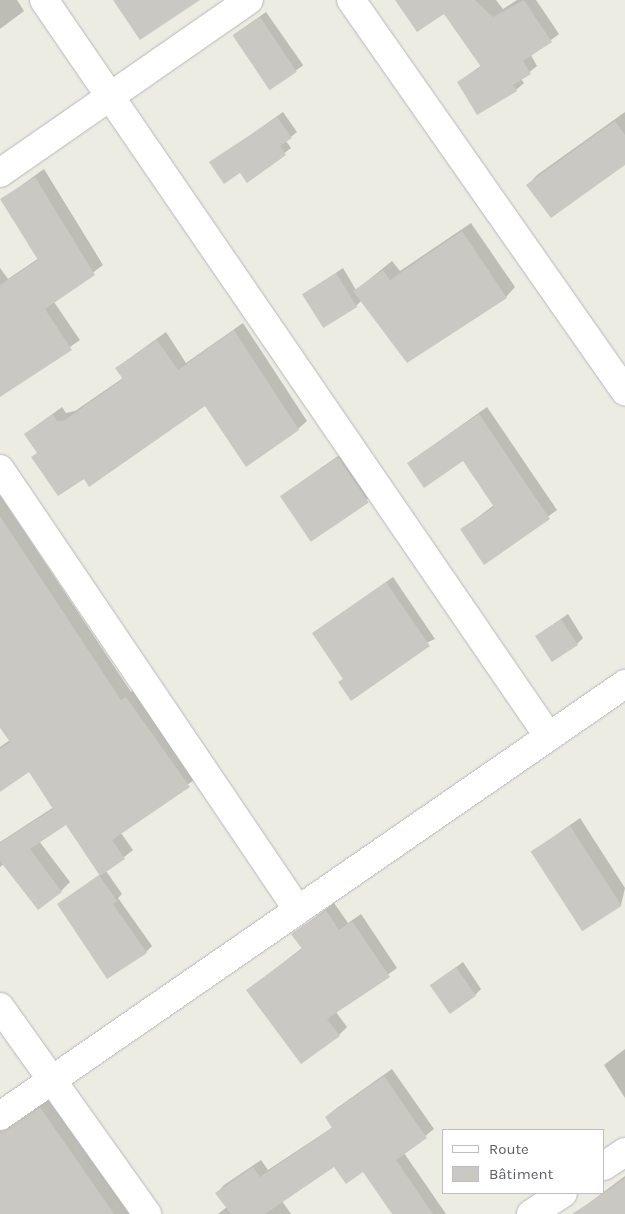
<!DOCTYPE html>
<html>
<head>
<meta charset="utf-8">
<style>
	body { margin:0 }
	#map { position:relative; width:625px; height:1214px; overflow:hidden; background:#edece3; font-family:Karla,sans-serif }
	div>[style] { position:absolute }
	.shadow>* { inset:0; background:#0003; transform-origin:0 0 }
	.building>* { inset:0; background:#cac8c2; transform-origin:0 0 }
	.roads { filter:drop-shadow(0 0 1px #b5b8bc) drop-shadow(0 0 1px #b5b8bc) }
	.street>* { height:28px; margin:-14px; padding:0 14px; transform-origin:14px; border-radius:14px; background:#fff }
	.secondary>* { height:28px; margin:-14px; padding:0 14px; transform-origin:14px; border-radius:14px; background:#fff }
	span { translate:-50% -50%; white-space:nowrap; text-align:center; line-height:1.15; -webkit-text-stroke:5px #fff; paint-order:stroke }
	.legend { position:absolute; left:442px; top:1129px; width:162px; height:65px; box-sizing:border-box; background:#fff; border:1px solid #bdbfc1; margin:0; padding:6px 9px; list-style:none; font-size:15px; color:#5b5e63 }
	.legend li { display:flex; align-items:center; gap:10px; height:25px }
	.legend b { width:25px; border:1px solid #bdbfc1 }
</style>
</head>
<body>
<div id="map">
	<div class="shadow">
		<div style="clip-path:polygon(0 0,17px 0,24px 11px,0 29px)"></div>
		<div style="clip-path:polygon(396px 0,496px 0,503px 9px,517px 0,536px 0,559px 34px,531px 55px,537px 66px,521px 79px,524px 83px,516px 90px,458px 82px,482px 65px,444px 12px)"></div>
		<div style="left:266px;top:12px;width:65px;height:40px;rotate:55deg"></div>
		<div style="clip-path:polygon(283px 112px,297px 132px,286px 141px,291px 148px,247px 181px,241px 171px,211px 163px)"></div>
		<div style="clip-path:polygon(625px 112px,625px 163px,528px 185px,537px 175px)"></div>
		<div style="clip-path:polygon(44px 169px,103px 265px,54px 302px,80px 340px,0 395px,0 268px,8px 279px,39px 258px,1px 200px)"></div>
		<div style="clip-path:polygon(471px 223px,515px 287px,506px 297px,362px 300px,356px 306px,303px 295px,343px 268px,356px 290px,392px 261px,400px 271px)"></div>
		<div style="clip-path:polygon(243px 323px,307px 421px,298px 429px,206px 405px,84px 477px,38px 452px,25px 434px,62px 407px,66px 413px,75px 411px,123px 378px,116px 368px,166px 332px,186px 363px)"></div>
		<div style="clip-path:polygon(487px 407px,557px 510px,484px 563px,462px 529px,494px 505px,463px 459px,408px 463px)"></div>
		<div style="left:348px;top:449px;width:52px;height:82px;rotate:55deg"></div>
		<div style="clip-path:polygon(0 495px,131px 692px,135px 689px,198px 777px,121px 833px,133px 850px,106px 871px,122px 894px,118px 898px,152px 946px,146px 952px,59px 904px,101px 874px,66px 823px,39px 841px,70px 882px,61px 891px,4px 864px,0 867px,0 842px,54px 807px,29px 770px,0 790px,0 747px,10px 740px,0 725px)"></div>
		<div style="clip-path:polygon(393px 577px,435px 639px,340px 682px,344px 678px,314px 633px)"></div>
		<div style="clip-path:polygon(568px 614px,583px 638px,577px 644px,537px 636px)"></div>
		<div style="clip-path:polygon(580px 818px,625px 888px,621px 905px,582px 930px,532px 852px)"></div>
		<div style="clip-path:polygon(334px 903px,348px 923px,361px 914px,397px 968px,336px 1012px,347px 1027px,339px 1035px,248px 990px,302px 948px,293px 934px)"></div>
		<div style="clip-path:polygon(463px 962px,481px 989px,475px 995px,431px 986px)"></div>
		<div style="clip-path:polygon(625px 1049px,625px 1098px,604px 1065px)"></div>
		<div style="clip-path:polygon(392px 1069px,434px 1129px,404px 1153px,446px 1214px,394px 1214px,363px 1170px,335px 1166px,282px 1201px,291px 1214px,218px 1214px,227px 1207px,217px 1193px,224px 1185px,261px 1160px,268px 1170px,333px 1127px,326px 1117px,334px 1110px)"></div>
		<div style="clip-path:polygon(50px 1099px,130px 1214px,0 1214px,0 1124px,19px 1120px)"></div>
		<div style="clip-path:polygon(625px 1176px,625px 1214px,590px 1214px,585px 1206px)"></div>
	</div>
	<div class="building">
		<div style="clip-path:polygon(113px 0,200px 0,140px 40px)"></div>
		<div style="clip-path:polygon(395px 0,475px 0,493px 17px,524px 0,552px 42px,523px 61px,531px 74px,513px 85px,517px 91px,477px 115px,457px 82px,481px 67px,444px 14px,417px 32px)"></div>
		<div style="left:260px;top:17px;width:66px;height:33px;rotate:56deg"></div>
		<div style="clip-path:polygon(277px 117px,292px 138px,280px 146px,286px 155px,247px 183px,240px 173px,224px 184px,209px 162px)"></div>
		<div style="clip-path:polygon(615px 121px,625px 135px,625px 165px,551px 218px,526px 185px)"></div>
		<div style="clip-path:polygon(35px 177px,95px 275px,45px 309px,72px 350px,0 397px,0 285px,38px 260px,0 199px)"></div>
		<div style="clip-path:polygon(462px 231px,507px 298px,407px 363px,353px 291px,383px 270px,390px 280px)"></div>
		<div style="left:336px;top:273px;width:40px;height:40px;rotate:58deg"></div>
		<div style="clip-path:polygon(234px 330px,299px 430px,246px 467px,205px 406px,89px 487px,84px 479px,58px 496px,31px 457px,37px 453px,24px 434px,53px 414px,57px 421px,65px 420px,123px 379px,115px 368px,157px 340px,178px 370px)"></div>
		<div style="clip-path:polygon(479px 414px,550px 519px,484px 565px,460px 529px,494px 507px,463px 461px,424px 488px,407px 463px)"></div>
		<div style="left:338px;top:457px;width:55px;height:70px;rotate:56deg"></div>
		<div style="clip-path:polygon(0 516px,121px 700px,126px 697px,190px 787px,112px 840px,125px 859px,100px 876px,66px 825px,30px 849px,62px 892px,38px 910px,0 861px,0 843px,53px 809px,29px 772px,0 792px,0 749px,10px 742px,0 728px)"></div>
		<div style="clip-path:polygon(386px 582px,430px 646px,351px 701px,338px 682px,343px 679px,312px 633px)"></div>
		<div style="left:561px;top:619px;width:31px;height:31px;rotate:57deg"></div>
		<div style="left:570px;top:826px;width:95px;height:47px;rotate:57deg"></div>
		<div style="clip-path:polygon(99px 875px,117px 901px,113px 904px,147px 953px,107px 979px,57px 904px)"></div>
		<div style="clip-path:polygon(326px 910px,339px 930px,352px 921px,390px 977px,327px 1019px,340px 1036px,301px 1064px,246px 990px,302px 949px,291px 934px)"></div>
		<div style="left:456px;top:967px;width:35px;height:32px;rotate:55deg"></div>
		<div style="clip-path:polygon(384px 1076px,427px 1138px,396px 1160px,433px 1214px,392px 1214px,363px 1172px,346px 1184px,334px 1167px,265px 1214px,231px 1214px,215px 1193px,253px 1167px,260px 1177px,332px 1128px,325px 1117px)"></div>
		<div style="clip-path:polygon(40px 1107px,114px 1214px,0 1214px,0 1131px)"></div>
		<div style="clip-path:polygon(625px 1178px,625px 1214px,572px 1214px,604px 1193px)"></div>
	</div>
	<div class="roads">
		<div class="street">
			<div style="left:44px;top:0;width:893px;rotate:55.58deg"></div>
			<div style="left:351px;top:0;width:478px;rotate:55deg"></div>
			<div style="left:0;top:173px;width:303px;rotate:-34.8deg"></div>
			<div style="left:0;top:469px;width:532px;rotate:55.95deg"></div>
			<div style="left:0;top:1007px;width:254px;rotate:54.6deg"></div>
			<div style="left:604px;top:1166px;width:25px;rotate:-34deg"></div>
			<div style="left:531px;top:1214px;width:38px;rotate:-33deg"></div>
		</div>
		<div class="secondary">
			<div style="left:0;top:1116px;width:760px;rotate:-34.65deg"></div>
		</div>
	</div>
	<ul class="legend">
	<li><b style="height:6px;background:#fff"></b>Route</li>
	<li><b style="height:14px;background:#cac8c2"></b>Bâtiment</li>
	</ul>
</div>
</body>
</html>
